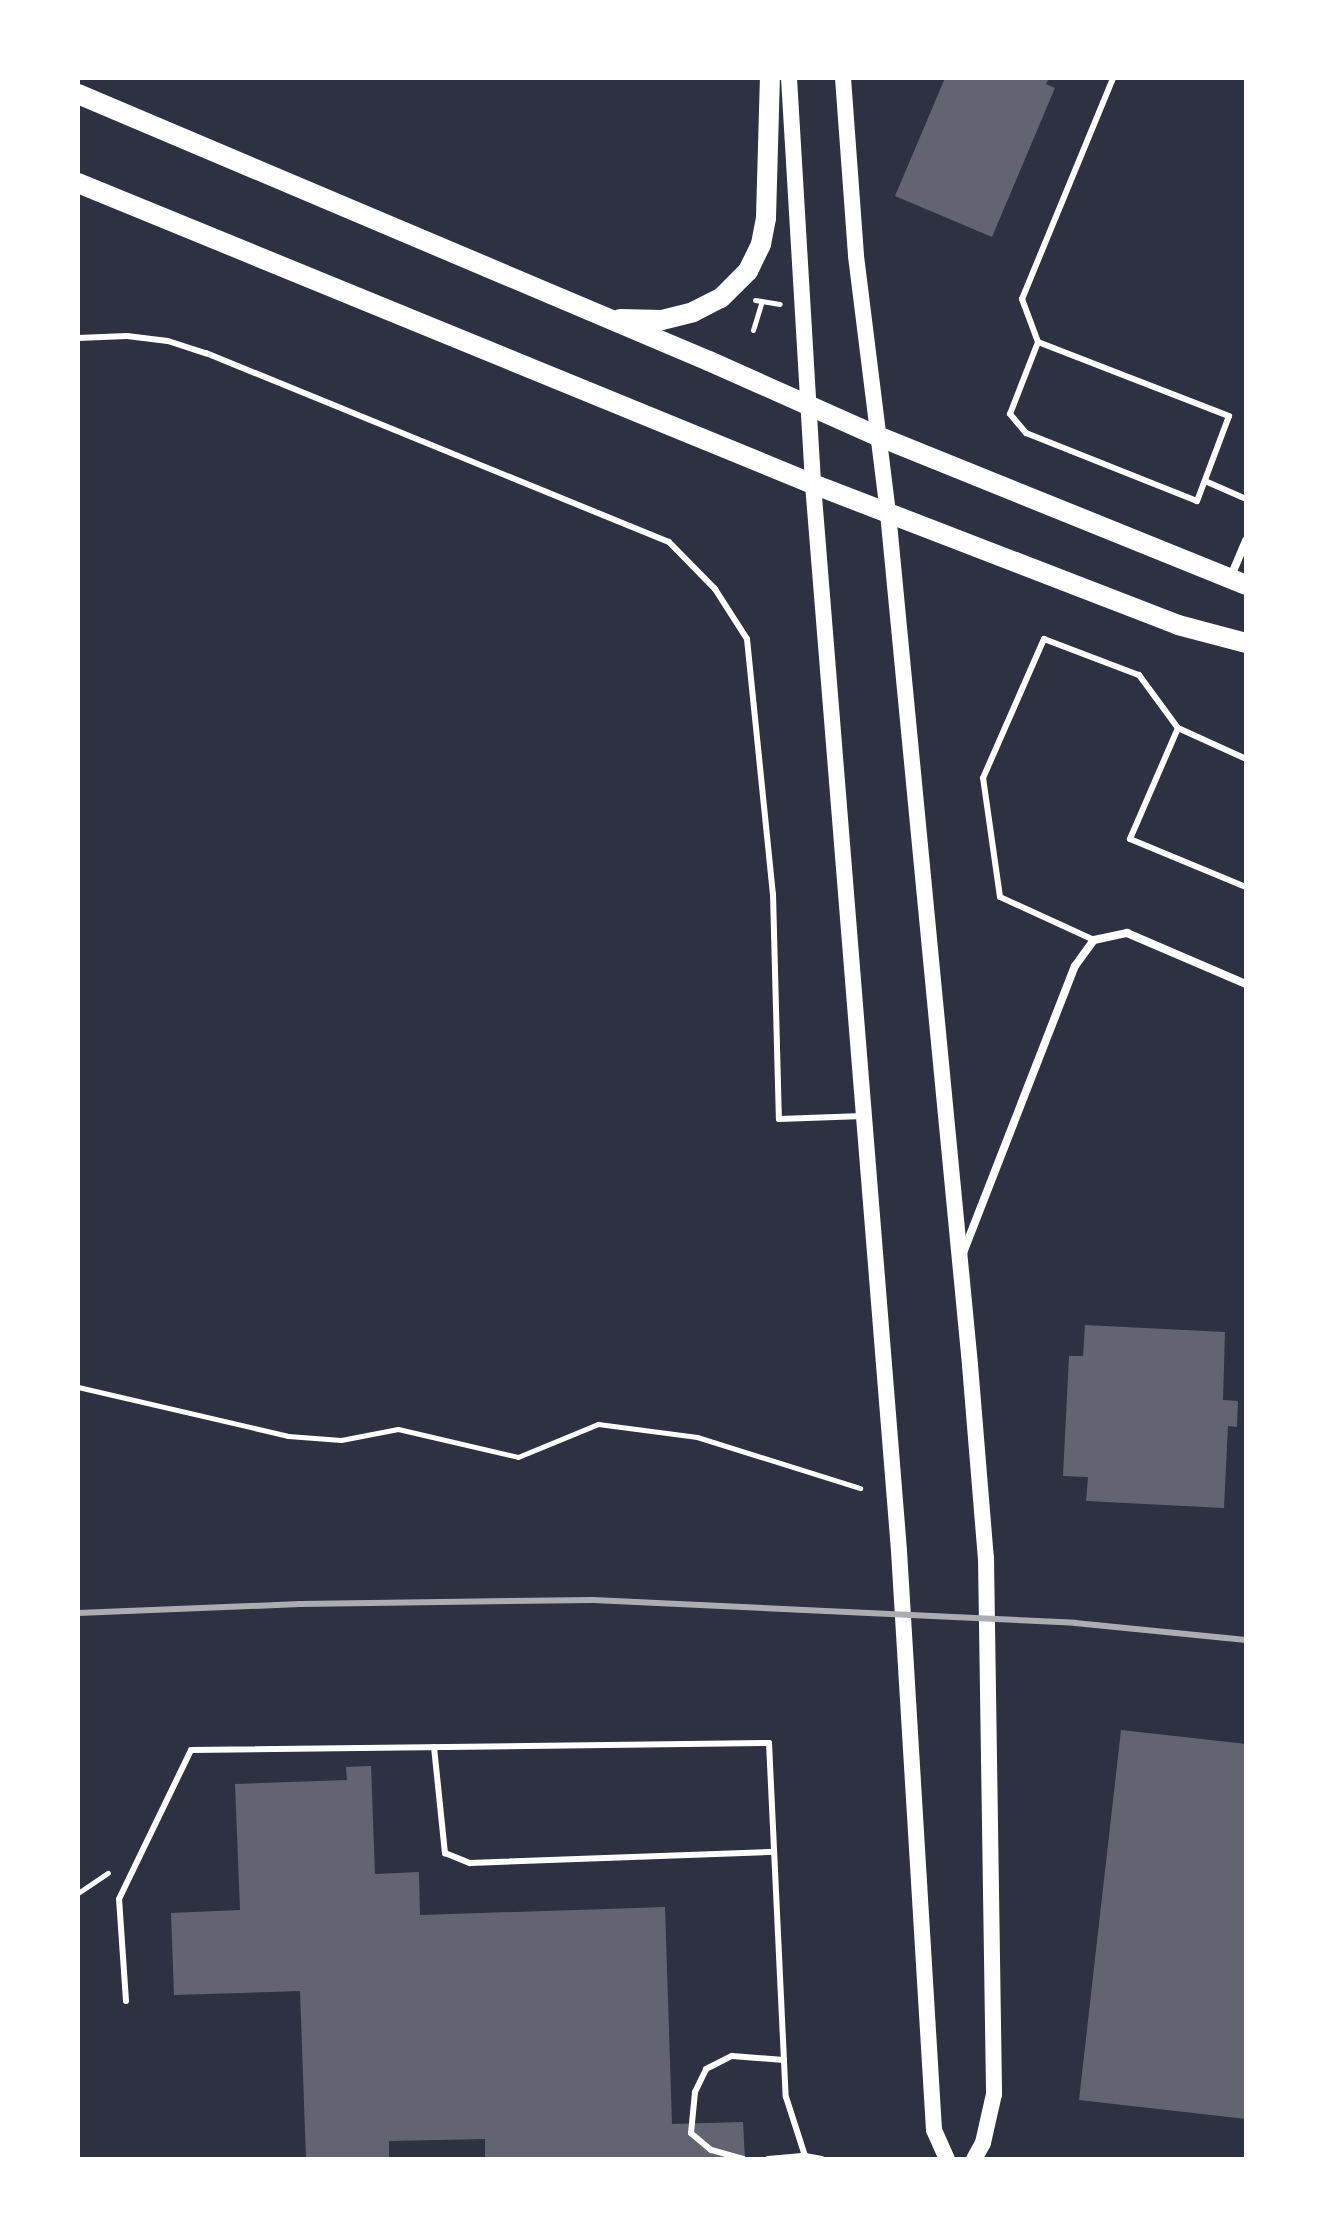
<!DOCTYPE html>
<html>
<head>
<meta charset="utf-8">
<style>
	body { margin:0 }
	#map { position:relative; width:1324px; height:2237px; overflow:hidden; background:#2d3142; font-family:"Noto Serif",serif }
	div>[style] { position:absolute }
	.building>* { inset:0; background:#626471 }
	.path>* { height:5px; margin:-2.5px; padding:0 2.5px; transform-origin:2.5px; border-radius:2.5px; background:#fff }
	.service>* { height:6px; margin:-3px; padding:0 3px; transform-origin:3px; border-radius:3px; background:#fff }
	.minor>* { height:8px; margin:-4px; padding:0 4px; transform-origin:4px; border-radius:4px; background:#fff }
	.secondary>* { height:16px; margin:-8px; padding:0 8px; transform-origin:8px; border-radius:8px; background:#fff }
	.primary>* { height:20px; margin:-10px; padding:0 10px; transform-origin:10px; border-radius:10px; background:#fff }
	.rail>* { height:6px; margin:-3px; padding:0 3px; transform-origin:3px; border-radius:3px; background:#abadb3 }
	span { translate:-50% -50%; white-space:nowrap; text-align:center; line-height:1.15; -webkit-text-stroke:6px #fff; paint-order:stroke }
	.frame { position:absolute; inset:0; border:80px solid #fff; pointer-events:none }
</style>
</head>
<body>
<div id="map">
	<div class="building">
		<div style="clip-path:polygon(945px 78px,1049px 78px,1046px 84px,1055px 88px,992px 237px,895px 196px)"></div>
		<div style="clip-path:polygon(1085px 1325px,1225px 1332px,1223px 1400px,1238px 1401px,1237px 1427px,1228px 1426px,1224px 1508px,1086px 1501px,1088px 1477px,1063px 1476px,1069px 1356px,1083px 1356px)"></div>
		<div style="clip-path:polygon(1121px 1730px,1246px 1744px,1246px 2119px,1079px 2100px)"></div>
		<div style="clip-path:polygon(371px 1766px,375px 1874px,419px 1872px,420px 1915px,665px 1907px,672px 2124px,743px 2122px,745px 2159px,485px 2159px,485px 2139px,389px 2141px,389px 2159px,306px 2159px,300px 1991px,174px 1995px,171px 1913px,240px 1910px,235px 1784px,347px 1780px,346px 1767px)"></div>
	</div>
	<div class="path">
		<div style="left:755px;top:300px;width:25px;rotate:9deg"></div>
		<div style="left:753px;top:330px;width:28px;rotate:-73deg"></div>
		<div style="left:78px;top:1387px;width:216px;rotate:13.1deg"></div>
		<div style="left:288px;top:1436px;width:53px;rotate:4.3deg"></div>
		<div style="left:341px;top:1440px;width:58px;rotate:-10.9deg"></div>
		<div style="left:398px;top:1429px;width:123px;rotate:13.1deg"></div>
		<div style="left:518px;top:1457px;width:87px;rotate:-22.4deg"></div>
		<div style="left:598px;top:1424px;width:100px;rotate:7.5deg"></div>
		<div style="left:697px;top:1437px;width:171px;rotate:17.4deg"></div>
		<div style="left:78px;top:1893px;width:36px;rotate:-34deg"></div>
	</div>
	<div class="service">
		<div style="left:78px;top:338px;width:49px;rotate:-2.3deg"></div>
		<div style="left:127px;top:336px;width:41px;rotate:7deg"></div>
		<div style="left:168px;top:341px;width:40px;rotate:18deg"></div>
		<div style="left:206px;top:353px;width:500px;rotate:22.21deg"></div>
		<div style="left:669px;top:542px;width:66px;rotate:45.6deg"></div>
		<div style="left:715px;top:589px;width:59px;rotate:57.4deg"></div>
		<div style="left:747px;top:639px;width:256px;rotate:84.2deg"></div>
		<div style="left:773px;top:894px;width:225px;rotate:88.5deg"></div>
		<div style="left:779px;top:1119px;width:84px;rotate:-2deg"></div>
		<div style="left:1038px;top:342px;width:205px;rotate:21.2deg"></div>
		<div style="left:1229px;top:416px;width:91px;rotate:110.6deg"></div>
		<div style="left:1197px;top:501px;width:184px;rotate:-158.3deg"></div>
		<div style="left:1026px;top:433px;width:25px;rotate:-130deg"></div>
		<div style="left:1010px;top:414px;width:77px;rotate:-68.7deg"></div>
		<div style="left:1038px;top:342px;width:46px;rotate:-110.4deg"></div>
		<div style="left:1022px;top:299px;width:239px;rotate:-67.6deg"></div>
		<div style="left:1205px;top:481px;width:45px;rotate:23.7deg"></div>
		<div style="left:1178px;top:728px;width:121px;rotate:113.4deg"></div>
		<div style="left:1130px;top:839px;width:126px;rotate:22.5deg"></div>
		<div style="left:1094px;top:940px;width:103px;rotate:-155.4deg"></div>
		<div style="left:1000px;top:897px;width:120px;rotate:-98.1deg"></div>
		<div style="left:983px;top:778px;width:152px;rotate:-66.3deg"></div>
		<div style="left:1044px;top:639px;width:102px;rotate:20.8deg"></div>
		<div style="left:1139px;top:675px;width:66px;rotate:53.7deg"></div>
		<div style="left:1178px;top:728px;width:75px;rotate:24.5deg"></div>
		<div style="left:434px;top:1747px;width:107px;rotate:84.1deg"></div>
		<div style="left:445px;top:1853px;width:27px;rotate:22deg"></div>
		<div style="left:470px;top:1863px;width:304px;rotate:-2.1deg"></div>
		<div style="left:126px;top:2001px;width:102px;rotate:-93.9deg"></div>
		<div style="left:119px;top:1899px;width:165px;rotate:-64.2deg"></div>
		<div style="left:191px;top:1750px;width:578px;rotate:-0.69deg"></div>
		<div style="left:769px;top:1743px;width:354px;rotate:87.3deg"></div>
		<div style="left:786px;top:2097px;width:62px;rotate:72.1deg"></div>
		<div style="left:805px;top:2156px;width:17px;rotate:10deg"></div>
		<div style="left:743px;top:2159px;width:33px;rotate:-164deg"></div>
		<div style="left:711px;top:2150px;width:26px;rotate:-140deg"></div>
		<div style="left:691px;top:2133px;width:41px;rotate:-84.4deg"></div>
		<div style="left:695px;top:2092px;width:25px;rotate:-64deg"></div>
		<div style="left:706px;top:2069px;width:29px;rotate:-27deg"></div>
		<div style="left:732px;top:2056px;width:52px;rotate:4.4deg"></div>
		<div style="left:768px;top:2159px;width:37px;rotate:-5deg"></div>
		<div style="left:805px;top:2156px;width:3px;rotate:90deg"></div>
	</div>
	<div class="minor">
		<div style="left:1231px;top:576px;width:39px;rotate:-67deg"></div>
		<div style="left:963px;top:1253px;width:308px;rotate:-68.7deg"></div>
		<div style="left:1075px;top:966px;width:32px;rotate:-54deg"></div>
		<div style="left:1094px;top:940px;width:34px;rotate:-12deg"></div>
		<div style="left:1127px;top:933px;width:129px;rotate:23.2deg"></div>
	</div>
	<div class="secondary">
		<div style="left:789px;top:78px;width:407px;rotate:86.6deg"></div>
		<div style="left:813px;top:484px;width:1070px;rotate:85.39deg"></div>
		<div style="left:899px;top:1551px;width:580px;rotate:86.54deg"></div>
		<div style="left:934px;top:2130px;width:32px;rotate:66deg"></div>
		<div style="left:843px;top:78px;width:178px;rotate:85.8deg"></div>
		<div style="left:856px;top:256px;width:259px;rotate:82.9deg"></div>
		<div style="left:888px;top:513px;width:856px;rotate:84.5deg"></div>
		<div style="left:970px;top:1365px;width:194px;rotate:85.3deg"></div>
		<div style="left:986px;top:1558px;width:536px;rotate:89.14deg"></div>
		<div style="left:994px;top:2094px;width:50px;rotate:102.7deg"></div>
		<div style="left:983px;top:2143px;width:18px;rotate:119deg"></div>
	</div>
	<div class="primary">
		<div style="left:78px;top:94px;width:685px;rotate:22.94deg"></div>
		<div style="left:709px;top:361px;width:187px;rotate:24deg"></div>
		<div style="left:880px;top:437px;width:395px;rotate:22deg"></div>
		<div style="left:78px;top:183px;width:794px;rotate:22.27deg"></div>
		<div style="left:813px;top:484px;width:391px;rotate:21.1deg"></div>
		<div style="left:1178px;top:625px;width:70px;rotate:14.8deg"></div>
		<div style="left:620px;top:319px;width:42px;rotate:1.4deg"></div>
		<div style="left:662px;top:320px;width:32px;rotate:-14deg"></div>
		<div style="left:693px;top:312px;width:31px;rotate:-27deg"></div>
		<div style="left:721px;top:298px;width:38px;rotate:-45deg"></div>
		<div style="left:748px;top:271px;width:30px;rotate:-64deg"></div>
		<div style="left:761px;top:244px;width:26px;rotate:-79deg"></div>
		<div style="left:766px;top:218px;width:140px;rotate:-88.4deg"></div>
	</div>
	<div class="rail">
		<div style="left:78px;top:1613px;width:222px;rotate:-2.3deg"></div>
		<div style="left:300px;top:1604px;width:293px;rotate:-0.8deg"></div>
		<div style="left:593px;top:1600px;width:483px;rotate:2.7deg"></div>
		<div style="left:1075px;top:1623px;width:172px;rotate:5.7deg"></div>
	</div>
	<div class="frame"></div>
</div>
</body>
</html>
